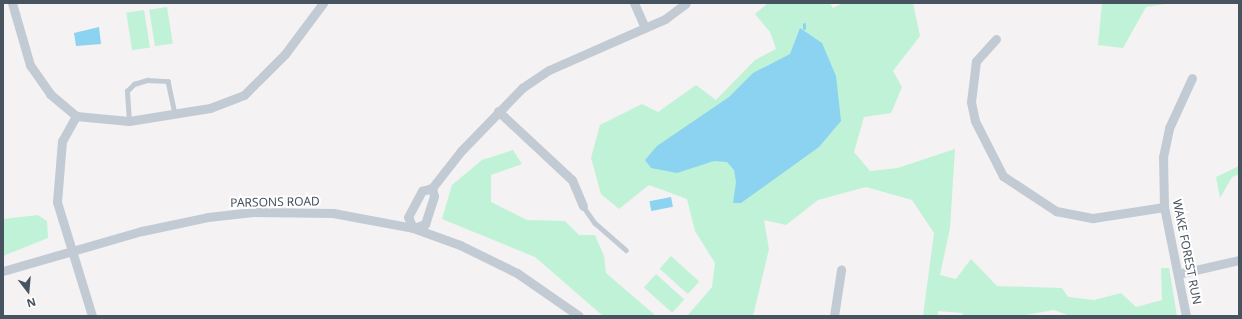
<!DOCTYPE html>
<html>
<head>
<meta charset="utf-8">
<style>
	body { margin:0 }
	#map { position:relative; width:1242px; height:319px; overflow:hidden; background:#f4f2f2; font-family:"Noto Sans",sans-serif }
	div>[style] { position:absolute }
	.green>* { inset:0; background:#c0f2d7; transform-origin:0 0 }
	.water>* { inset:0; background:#8bd3f0; transform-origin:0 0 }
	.stream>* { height:3px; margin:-1.5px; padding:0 1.5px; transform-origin:1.5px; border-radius:1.5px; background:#8bd3f0 }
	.service>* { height:4.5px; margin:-2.25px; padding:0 2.25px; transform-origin:2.25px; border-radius:2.25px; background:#c2cbd4 }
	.minor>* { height:9px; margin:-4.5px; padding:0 4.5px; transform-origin:4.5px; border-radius:4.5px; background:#c2cbd4 }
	span { translate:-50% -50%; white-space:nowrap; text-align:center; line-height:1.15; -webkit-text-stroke:4px #fff; paint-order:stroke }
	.street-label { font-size:12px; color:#485360 }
	.frame { position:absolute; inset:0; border:4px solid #485360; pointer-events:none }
	.north { position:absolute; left:8px; top:271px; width:40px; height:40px; -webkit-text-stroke:3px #fff; paint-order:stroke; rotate:164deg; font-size:11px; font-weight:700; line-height:16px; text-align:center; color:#485360 }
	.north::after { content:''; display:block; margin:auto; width:14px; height:18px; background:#485360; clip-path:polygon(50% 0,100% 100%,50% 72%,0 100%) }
</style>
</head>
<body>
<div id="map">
	<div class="green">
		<div style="clip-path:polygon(768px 3px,830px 3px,833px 8px,843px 3px,913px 3px,920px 36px,893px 71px,902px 87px,891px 113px,864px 117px,854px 152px,870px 171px,898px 168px,955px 149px,950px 228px,940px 275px,956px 279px,971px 259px,997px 286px,1062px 288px,1068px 297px,1094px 300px,1121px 293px,1136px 307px,1162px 300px,1161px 268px,1169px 268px,1177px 316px,1070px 316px,1054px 310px,1020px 316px,963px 316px,962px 313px,938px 311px,938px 316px,923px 316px,934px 233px,912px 200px,866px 187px,818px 200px,786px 225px,764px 220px,769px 249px,753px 316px,687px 316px,712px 287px,715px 263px,695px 231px,687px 199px,649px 185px,619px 209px,601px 194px,591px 158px,600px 125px,642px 104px,658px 112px,696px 85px,716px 100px,755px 60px,776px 49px,770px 32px,755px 14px)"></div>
		<div style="clip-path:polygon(1102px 3px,1171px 3px,1146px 7px,1123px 48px,1098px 45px)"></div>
		<div style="left:167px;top:7px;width:37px;height:18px;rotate:81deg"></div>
		<div style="left:144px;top:10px;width:38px;height:18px;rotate:81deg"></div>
		<div style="clip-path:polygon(513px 150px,522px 164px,491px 175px,491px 202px,527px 220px,565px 221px,579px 235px,595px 235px,604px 256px,606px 273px,656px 316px,603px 316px,535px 257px,442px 219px,452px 185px,482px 160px)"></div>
		<div style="clip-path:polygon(1239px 166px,1239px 174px,1232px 177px,1220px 198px,1216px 177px)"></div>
		<div style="clip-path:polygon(38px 215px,47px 221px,48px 238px,3px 256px,3px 219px)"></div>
		<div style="left:671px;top:256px;width:38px;height:17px;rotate:42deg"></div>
		<div style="left:656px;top:274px;width:38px;height:18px;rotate:42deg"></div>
	</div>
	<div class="water">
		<div style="clip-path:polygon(99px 27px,101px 44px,76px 46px,74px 33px)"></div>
		<div style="clip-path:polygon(800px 28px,822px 43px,836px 76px,841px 121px,819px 147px,741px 203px,733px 203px,736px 182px,734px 170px,727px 162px,714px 161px,677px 173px,651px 168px,645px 160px,657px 146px,729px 97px,753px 73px,790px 54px)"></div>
		<div style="left:671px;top:197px;width:10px;height:22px;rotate:79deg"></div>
	</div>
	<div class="stream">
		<div style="left:804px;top:28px;width:4px;rotate:-90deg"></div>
	</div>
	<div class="service">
		<div style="left:129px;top:121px;width:30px;rotate:-94deg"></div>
		<div style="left:127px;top:91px;width:10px;rotate:-45deg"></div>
		<div style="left:134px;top:84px;width:14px;rotate:-17deg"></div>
		<div style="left:147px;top:80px;width:21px;rotate:3deg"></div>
		<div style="left:168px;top:81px;width:35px;rotate:78deg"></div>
		<div style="left:583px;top:206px;width:21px;rotate:55deg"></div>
		<div style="left:595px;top:223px;width:41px;rotate:41.1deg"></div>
	</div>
	<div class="minor">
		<div style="left:12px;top:3px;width:65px;rotate:73.8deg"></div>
		<div style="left:30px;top:65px;width:35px;rotate:55deg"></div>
		<div style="left:50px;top:94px;width:34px;rotate:40deg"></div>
		<div style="left:76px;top:116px;width:53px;rotate:5.4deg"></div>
		<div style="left:129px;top:121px;width:82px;rotate:-9.1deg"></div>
		<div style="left:210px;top:108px;width:36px;rotate:-21deg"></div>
		<div style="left:244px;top:95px;width:58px;rotate:-45deg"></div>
		<div style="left:285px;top:54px;width:64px;rotate:-53.3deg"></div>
		<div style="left:634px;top:3px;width:27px;rotate:66deg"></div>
		<div style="left:996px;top:39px;width:30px;rotate:132deg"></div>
		<div style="left:976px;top:61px;width:41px;rotate:97deg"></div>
		<div style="left:971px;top:102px;width:19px;rotate:78deg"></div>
		<div style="left:975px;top:121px;width:62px;rotate:63deg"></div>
		<div style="left:1003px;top:176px;width:64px;rotate:33.4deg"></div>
		<div style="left:1056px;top:211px;width:38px;rotate:11deg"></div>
		<div style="left:1093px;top:218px;width:72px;rotate:-8.8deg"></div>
		<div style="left:498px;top:111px;width:101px;rotate:43deg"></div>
		<div style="left:572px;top:180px;width:28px;rotate:67deg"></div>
		<div style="left:76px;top:116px;width:29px;rotate:119deg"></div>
		<div style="left:62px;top:141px;width:61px;rotate:94.7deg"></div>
		<div style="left:57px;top:202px;width:119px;rotate:72.9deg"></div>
		<div style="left:413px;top:228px;width:12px;rotate:-114deg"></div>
		<div style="left:408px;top:217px;width:30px;rotate:-62deg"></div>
		<div style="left:422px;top:191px;width:10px;rotate:-17deg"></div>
		<div style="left:432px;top:188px;width:47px;rotate:-51.9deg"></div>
		<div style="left:461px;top:151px;width:88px;rotate:-45.9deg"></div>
		<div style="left:522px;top:88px;width:32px;rotate:-34deg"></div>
		<div style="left:549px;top:70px;width:127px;rotate:-23.7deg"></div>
		<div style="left:665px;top:19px;width:26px;rotate:-37deg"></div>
		<div style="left:413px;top:228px;width:13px;rotate:-18deg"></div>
		<div style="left:425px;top:224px;width:29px;rotate:-72deg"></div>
		<div style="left:434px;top:196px;width:8px;rotate:-104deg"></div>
		<div style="left:3px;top:271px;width:145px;rotate:-16.1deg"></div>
		<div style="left:142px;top:231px;width:67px;rotate:-12deg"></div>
		<div style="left:208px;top:217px;width:45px;rotate:-6.3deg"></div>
		<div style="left:253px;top:212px;width:80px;rotate:0.7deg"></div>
		<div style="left:333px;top:213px;width:81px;rotate:10.6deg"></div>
		<div style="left:413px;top:228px;width:50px;rotate:19.9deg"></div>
		<div style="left:460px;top:245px;width:64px;rotate:26.2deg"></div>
		<div style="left:517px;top:273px;width:75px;rotate:34.7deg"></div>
		<div style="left:1178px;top:274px;width:63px;rotate:-12.9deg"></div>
		<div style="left:834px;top:316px;width:47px;rotate:-81.3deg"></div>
		<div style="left:1186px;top:316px;width:111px;rotate:-101.4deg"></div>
		<div style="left:1164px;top:207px;width:50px;rotate:-91.1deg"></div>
		<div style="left:1163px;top:157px;width:30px;rotate:-78deg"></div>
		<div style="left:1169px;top:128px;width:55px;rotate:-65.3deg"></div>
	</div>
	<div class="street-label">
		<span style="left:275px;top:202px;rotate:-1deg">PARSONS ROAD</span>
		<span style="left:1187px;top:252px;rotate:79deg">WAKE FOREST RUN</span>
	</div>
	<div class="frame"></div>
	<div class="north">N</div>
</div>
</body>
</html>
